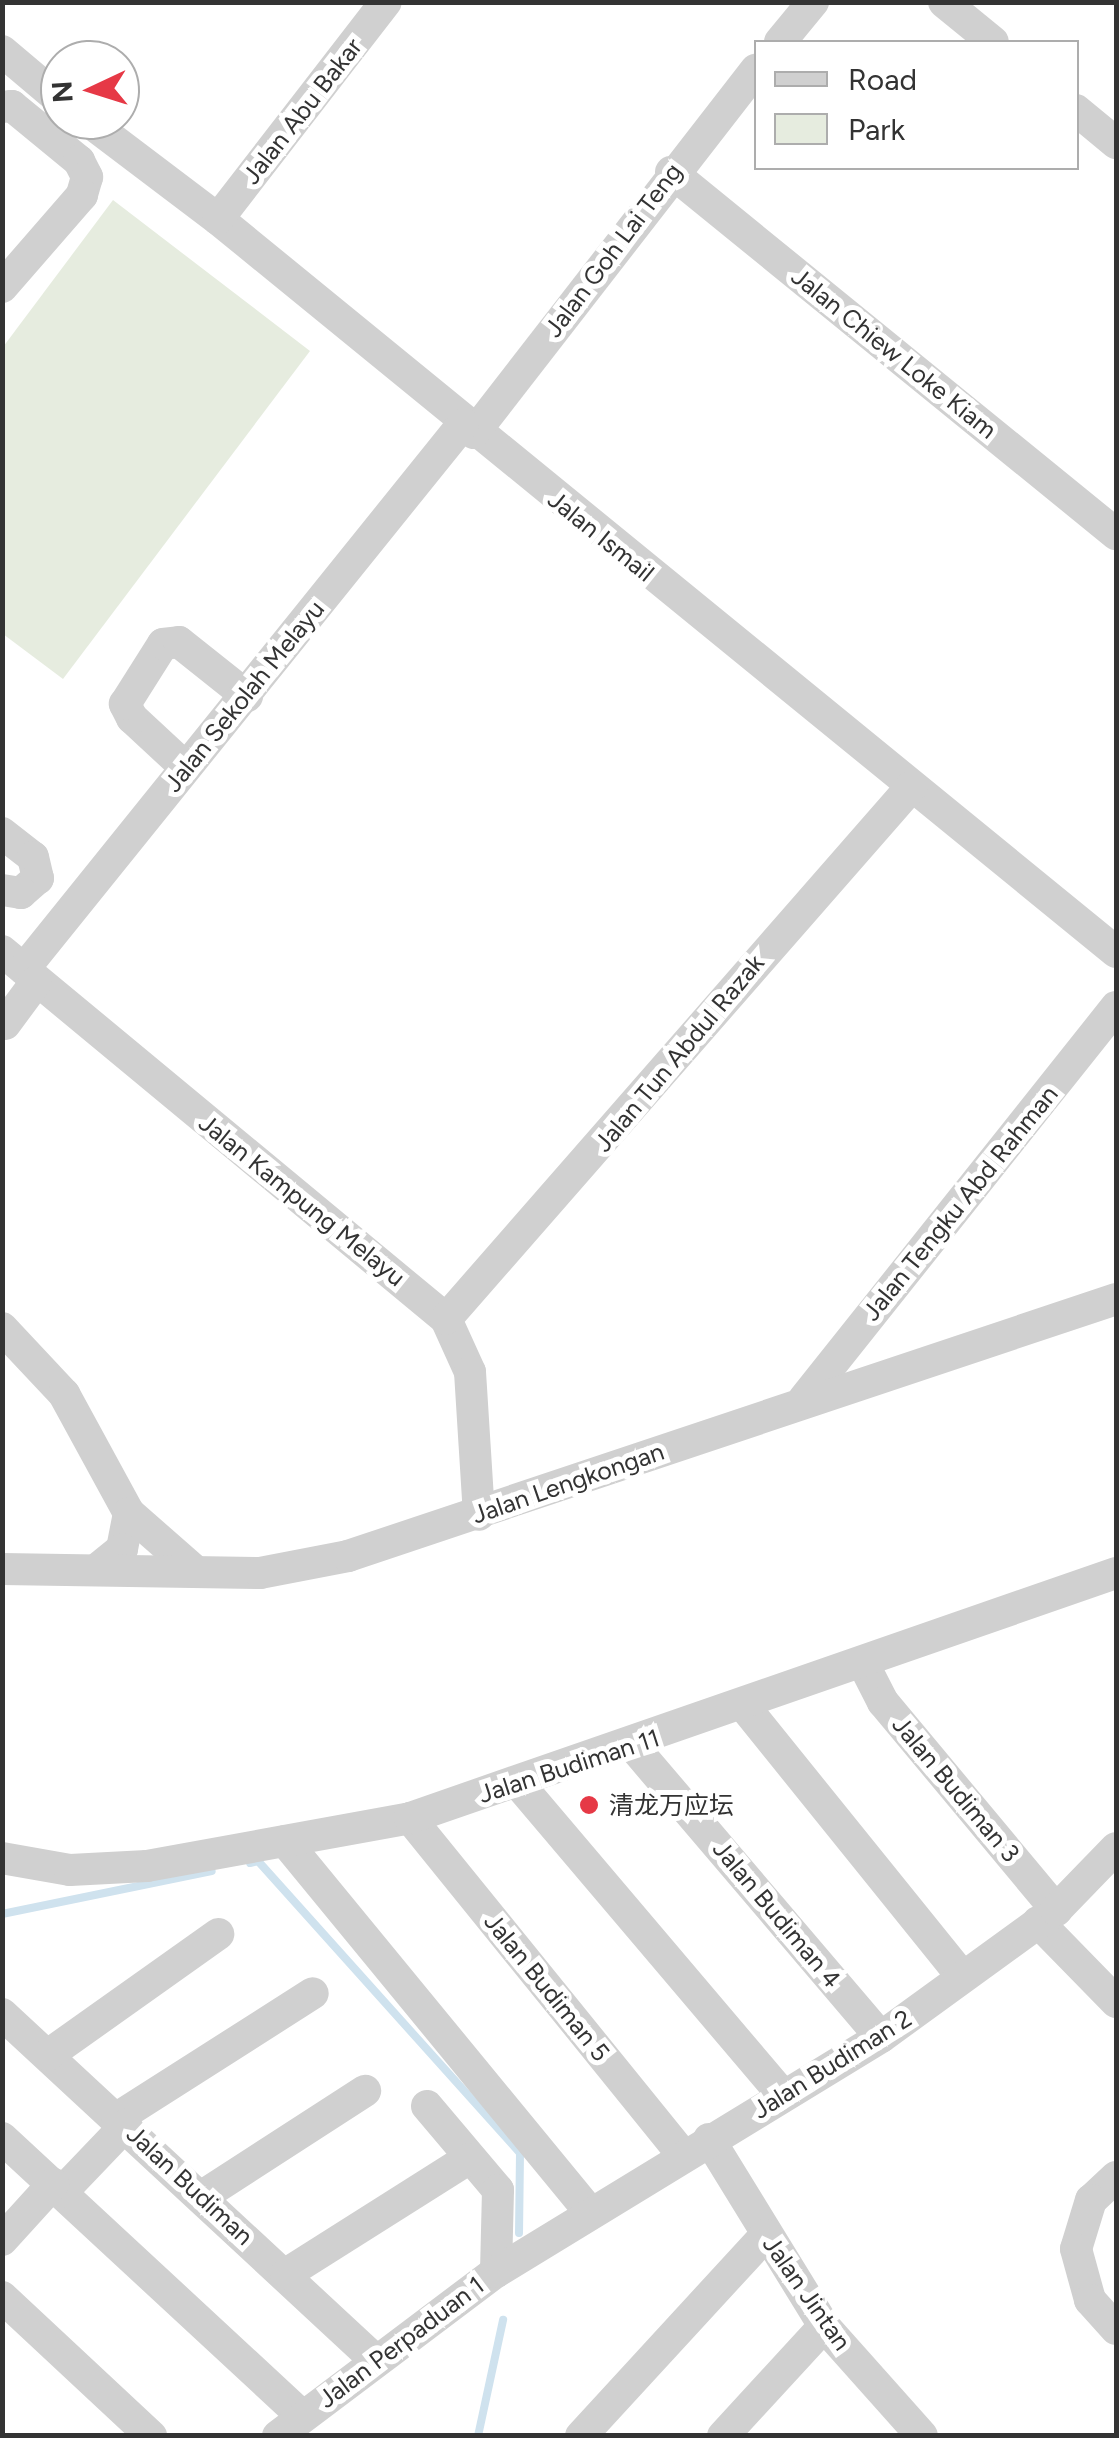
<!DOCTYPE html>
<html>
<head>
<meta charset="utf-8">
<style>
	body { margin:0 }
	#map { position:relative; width:1119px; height:2438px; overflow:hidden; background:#fff; font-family:Figtree,"Noto Sans SC",sans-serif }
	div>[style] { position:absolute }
	.green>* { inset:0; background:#e6ecdf }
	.stream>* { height:8px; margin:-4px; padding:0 4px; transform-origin:4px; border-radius:4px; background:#cfe2ee }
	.minor>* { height:32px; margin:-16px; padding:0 16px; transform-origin:16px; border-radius:16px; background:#d0d0d0 }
	.dots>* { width:28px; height:28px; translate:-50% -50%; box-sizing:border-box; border:5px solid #fff; border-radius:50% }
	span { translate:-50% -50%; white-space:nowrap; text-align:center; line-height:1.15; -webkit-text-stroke:10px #fff; paint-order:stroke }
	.street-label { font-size:25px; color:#333 }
	.poi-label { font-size:25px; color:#333 }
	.left { translate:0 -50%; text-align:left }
	.frame { position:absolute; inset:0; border:5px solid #333; pointer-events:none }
	.legend { position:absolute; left:754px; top:40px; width:325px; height:130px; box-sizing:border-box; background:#fff; border:2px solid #adadad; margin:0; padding:12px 18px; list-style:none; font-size:30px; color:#333 }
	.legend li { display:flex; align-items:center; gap:20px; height:50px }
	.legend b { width:50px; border:2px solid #adadad }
	.north { position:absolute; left:40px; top:40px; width:100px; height:100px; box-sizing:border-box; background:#fff; border:2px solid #adadad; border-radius:50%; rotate:266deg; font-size:28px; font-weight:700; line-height:40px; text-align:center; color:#333 }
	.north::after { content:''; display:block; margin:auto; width:35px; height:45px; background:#e63946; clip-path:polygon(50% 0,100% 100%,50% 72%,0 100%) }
</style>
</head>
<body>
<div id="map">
	<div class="green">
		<div style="clip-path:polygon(113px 200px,310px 351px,63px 679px,3px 634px,3px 347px)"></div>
	</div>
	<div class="stream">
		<div style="left:250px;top:1863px;width:8px;rotate:-14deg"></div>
		<div style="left:258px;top:1861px;width:392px;rotate:48.1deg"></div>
		<div style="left:520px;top:2153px;width:80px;rotate:90.7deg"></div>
		<div style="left:2px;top:1914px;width:214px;rotate:-11.6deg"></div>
		<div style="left:478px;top:2436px;width:119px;rotate:-77.8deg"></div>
	</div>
	<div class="minor">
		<div style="left:944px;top:2px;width:63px;rotate:39.2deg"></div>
		<div style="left:780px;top:42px;width:52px;rotate:-50.5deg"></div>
		<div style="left:2px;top:51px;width:76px;rotate:40.2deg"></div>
		<div style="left:2px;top:107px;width:10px;rotate:-6deg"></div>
		<div style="left:12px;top:106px;width:87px;rotate:39.4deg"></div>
		<div style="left:79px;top:161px;width:18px;rotate:63deg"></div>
		<div style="left:87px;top:177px;width:19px;rotate:106deg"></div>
		<div style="left:82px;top:195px;width:122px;rotate:131deg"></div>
		<div style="left:1076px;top:110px;width:52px;rotate:39.5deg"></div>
		<div style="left:87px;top:120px;width:164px;rotate:37.1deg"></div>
		<div style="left:218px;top:219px;width:1159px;rotate:39.22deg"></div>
		<div style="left:671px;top:172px;width:574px;rotate:39.13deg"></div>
		<div style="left:218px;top:219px;width:274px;rotate:-52.3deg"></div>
		<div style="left:474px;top:433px;width:460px;rotate:-52.2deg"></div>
		<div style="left:185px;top:767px;width:72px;rotate:-137.2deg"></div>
		<div style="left:132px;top:718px;width:16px;rotate:-117deg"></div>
		<div style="left:125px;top:704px;width:71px;rotate:-57.7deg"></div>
		<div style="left:163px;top:644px;width:16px;rotate:-7deg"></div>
		<div style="left:179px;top:642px;width:87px;rotate:38.5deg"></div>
		<div style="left:2px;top:833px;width:39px;rotate:38deg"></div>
		<div style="left:33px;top:857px;width:22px;rotate:77deg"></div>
		<div style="left:38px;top:878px;width:23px;rotate:139deg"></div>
		<div style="left:21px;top:893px;width:19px;rotate:-171deg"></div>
		<div style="left:2px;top:951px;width:577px;rotate:39.65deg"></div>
		<div style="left:446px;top:1319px;width:58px;rotate:65.6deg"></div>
		<div style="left:470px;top:1372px;width:143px;rotate:86.4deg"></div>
		<div style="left:24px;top:969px;width:700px;rotate:-51.15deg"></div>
		<div style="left:5px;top:1024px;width:52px;rotate:-53.6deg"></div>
		<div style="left:446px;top:1319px;width:707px;rotate:-48.84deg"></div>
		<div style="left:2px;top:1328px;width:91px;rotate:46.8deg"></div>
		<div style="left:64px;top:1394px;width:136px;rotate:61.4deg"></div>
		<div style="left:129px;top:1513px;width:37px;rotate:101deg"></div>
		<div style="left:122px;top:1549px;width:33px;rotate:141deg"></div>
		<div style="left:804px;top:1399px;width:501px;rotate:-51.48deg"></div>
		<div style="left:129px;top:1513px;width:88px;rotate:41.3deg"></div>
		<div style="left:2px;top:1569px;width:258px;rotate:0.9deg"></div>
		<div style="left:260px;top:1573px;width:90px;rotate:-10.9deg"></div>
		<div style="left:348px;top:1556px;width:810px;rotate:-18.5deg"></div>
		<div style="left:863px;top:1663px;width:44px;rotate:62.9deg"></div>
		<div style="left:883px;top:1702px;width:271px;rotate:50.2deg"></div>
		<div style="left:744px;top:1706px;width:348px;rotate:51.1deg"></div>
		<div style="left:633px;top:1746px;width:382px;rotate:49.6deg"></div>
		<div style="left:518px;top:1783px;width:409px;rotate:49.7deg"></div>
		<div style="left:410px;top:1818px;width:435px;rotate:51deg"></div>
		<div style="left:285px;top:1841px;width:482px;rotate:50.6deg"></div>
		<div style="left:2px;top:1858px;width:69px;rotate:10deg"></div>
		<div style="left:70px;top:1870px;width:77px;rotate:-3deg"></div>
		<div style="left:147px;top:1866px;width:267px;rotate:-10.3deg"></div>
		<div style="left:410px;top:1818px;width:747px;rotate:-19.14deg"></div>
		<div style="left:1038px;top:1922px;width:112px;rotate:45.7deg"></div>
		<div style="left:2px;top:2014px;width:507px;rotate:42.84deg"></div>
		<div style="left:48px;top:2055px;width:209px;rotate:-35.4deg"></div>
		<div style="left:427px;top:2106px;width:110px;rotate:49.8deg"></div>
		<div style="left:498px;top:2190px;width:82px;rotate:91.4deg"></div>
		<div style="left:117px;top:2118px;width:232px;rotate:-32.5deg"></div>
		<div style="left:2px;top:2138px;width:409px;rotate:42.8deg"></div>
		<div style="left:709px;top:2139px;width:220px;rotate:58.4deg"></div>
		<div style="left:824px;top:2326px;width:147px;rotate:48.3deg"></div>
		<div style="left:1116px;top:2177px;width:34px;rotate:137deg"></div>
		<div style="left:1091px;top:2200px;width:51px;rotate:107deg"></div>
		<div style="left:1076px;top:2249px;width:53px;rotate:74.6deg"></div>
		<div style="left:1090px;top:2300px;width:39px;rotate:48deg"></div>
		<div style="left:62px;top:2192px;width:93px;rotate:-46.3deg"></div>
		<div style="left:204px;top:2195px;width:192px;rotate:-32.9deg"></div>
		<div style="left:2px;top:2240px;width:76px;rotate:-47.7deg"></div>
		<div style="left:286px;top:2274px;width:215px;rotate:-32.3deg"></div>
		<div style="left:2px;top:2297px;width:204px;rotate:43deg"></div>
		<div style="left:278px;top:2436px;width:273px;rotate:-37deg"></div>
		<div style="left:496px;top:2272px;width:451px;rotate:-31.4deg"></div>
		<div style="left:881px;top:2037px;width:216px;rotate:-36deg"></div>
		<div style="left:1056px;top:1910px;width:86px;rotate:-45.9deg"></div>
		<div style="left:581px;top:2436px;width:273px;rotate:-47.4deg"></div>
		<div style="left:723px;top:2436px;width:149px;rotate:-47.4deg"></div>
	</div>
	<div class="dots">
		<div style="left:589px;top:1805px;background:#e63946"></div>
	</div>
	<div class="street-label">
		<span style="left:302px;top:111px;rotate:-52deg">Jalan Abu Bakar</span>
		<span style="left:613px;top:250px;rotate:-53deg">Jalan Goh Lai Teng</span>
		<span style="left:894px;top:353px;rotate:39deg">Jalan Chiew Loke Kiam</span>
		<span style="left:601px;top:536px;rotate:39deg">Jalan Ismail</span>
		<span style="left:244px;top:696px;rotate:-51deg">Jalan Sekolah Melayu</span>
		<span style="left:679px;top:1053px;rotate:-50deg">Jalan Tun Abdul Razak</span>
		<span style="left:302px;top:1200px;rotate:39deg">Jalan Kampung Melayu</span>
		<span style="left:960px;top:1203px;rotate:-51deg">Jalan Tengku Abd Rahman</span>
		<span style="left:568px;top:1483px;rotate:-19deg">Jalan Lengkongan</span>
		<span style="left:569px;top:1766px;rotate:-18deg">Jalan Budiman 11</span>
		<span style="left:956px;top:1789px;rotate:50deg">Jalan Budiman 3</span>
		<span style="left:777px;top:1914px;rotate:50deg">Jalan Budiman 4</span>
		<span style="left:547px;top:1987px;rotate:51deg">Jalan Budiman 5</span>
		<span style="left:832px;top:2064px;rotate:-32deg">Jalan Budiman 2</span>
		<span style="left:190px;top:2185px;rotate:43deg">Jalan Budiman</span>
		<span style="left:807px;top:2293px;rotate:55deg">Jalan Jintan</span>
		<span style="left:401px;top:2342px;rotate:-37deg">Jalan Perpaduan 1</span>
	</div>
	<div class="poi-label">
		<span class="left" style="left:609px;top:1805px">清龙万应坛</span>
	</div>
	<div class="frame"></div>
	<ul class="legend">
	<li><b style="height:12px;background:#d0d0d0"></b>Road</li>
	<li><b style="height:28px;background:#e6ecdf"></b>Park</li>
	</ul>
	<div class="north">N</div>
</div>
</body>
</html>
